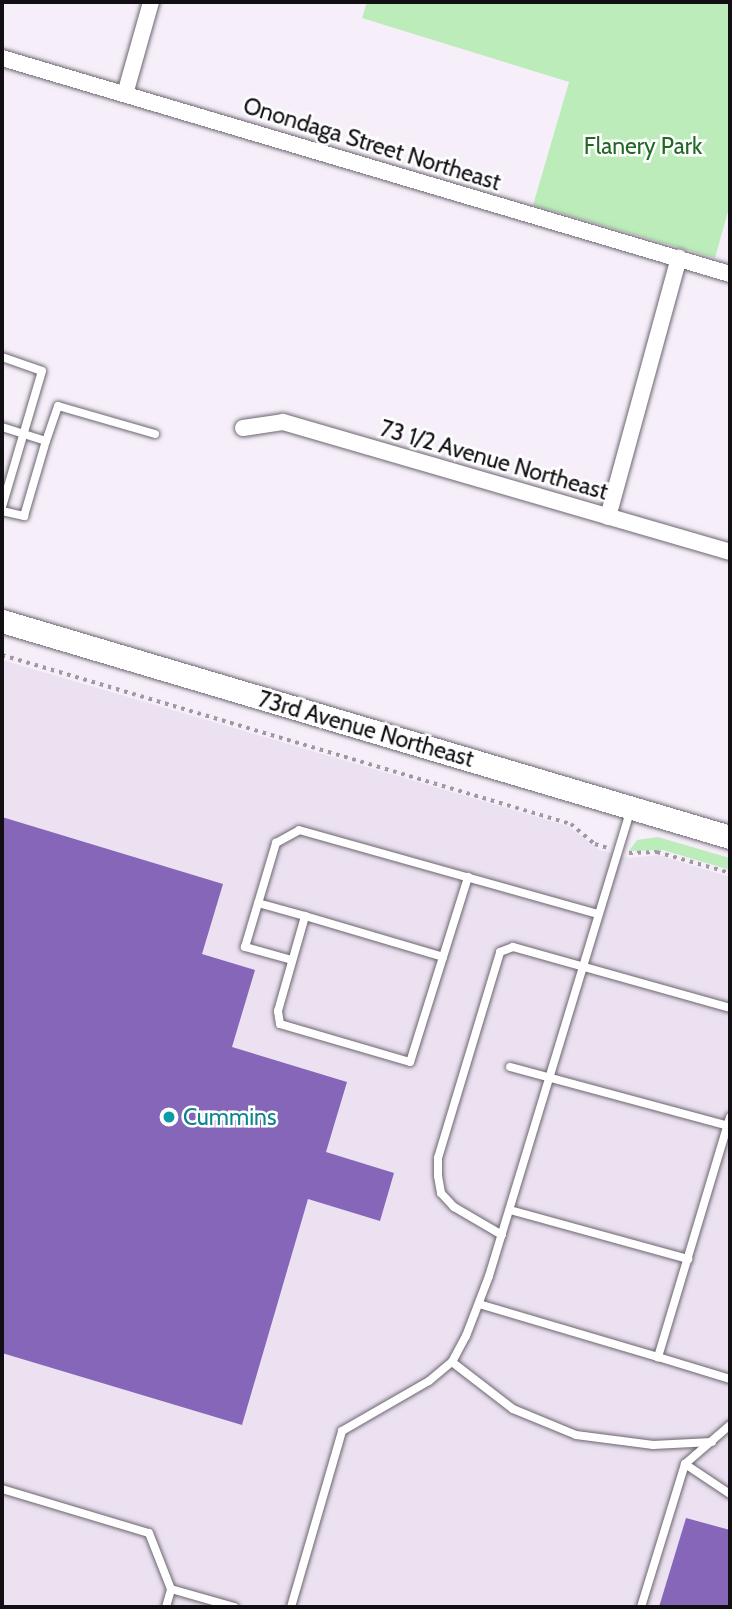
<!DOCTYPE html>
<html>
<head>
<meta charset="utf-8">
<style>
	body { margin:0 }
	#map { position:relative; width:732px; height:1609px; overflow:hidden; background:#f6effa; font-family:Cabin,sans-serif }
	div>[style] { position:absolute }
	.built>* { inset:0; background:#ece1f1 }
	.green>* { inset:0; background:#bdecbb }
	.building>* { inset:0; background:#8666b9 }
	.path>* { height:3.5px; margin-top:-1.75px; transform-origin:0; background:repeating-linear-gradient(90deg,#9f9aa2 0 3.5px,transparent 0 8.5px) }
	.roads { filter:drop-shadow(0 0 2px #6c666f) drop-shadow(0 0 2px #6c666f) }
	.lane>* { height:8px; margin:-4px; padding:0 4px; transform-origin:4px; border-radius:4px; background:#fff }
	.street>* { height:16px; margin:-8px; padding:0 8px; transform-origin:8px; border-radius:8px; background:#fff }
	.secondary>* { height:23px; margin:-11.5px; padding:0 11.5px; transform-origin:11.5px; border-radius:11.5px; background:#fff }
	.dots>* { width:19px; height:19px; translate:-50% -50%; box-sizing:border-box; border:4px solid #fff; border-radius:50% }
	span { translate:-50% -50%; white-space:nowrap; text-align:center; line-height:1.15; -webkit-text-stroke:5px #fff; paint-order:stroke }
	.street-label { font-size:23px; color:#110f13 }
	.park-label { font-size:23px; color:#206824 }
	.culture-label { font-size:23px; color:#0d838f }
	.left { translate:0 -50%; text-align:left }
	.frame { position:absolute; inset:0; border:4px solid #110f13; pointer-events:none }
</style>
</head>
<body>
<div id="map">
	<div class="built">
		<div style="clip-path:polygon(2px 660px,568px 826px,600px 850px,629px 858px,658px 855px,730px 877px,730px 1607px,2px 1607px)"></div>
	</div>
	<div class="green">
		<div style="clip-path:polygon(367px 2px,730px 2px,730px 204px,715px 258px,533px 205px,569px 82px,362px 18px)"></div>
		<div style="clip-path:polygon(658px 837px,730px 858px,730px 870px,663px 850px,629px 851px,637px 840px)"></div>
	</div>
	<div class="building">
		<div style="clip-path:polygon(2px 817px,223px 884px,202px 954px,255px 970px,232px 1047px,347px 1082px,326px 1152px,394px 1173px,380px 1221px,308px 1199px,242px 1425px,2px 1353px)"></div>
		<div style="clip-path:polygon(686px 1518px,730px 1530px,730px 1607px,659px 1607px)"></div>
	</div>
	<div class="path">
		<div style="left:2px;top:655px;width:594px;rotate:16.54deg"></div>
		<div style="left:571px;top:824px;width:31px;rotate:40deg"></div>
		<div style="left:595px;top:844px;width:14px;rotate:17deg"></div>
		<div style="left:629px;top:853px;width:28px;rotate:-2deg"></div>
		<div style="left:657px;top:852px;width:76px;rotate:16deg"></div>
	</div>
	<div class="roads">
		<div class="lane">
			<div style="left:2px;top:357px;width:42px;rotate:19.3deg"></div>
			<div style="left:42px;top:371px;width:142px;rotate:106.4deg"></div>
			<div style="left:2px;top:427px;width:46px;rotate:17.7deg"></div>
			<div style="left:46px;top:441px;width:37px;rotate:-71deg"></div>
			<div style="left:58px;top:406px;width:101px;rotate:16.1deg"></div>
			<div style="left:2px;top:511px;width:23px;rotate:13deg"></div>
			<div style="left:24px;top:516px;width:78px;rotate:-73.7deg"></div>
			<div style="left:258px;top:903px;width:49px;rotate:15.5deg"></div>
			<div style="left:305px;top:916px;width:144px;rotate:16.5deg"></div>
			<div style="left:443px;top:957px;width:110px;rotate:107.4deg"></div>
			<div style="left:410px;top:1062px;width:135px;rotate:-163.7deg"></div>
			<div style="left:280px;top:1024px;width:13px;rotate:-99deg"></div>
			<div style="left:278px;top:1011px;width:99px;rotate:-74.1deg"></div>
			<div style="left:443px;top:957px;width:84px;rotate:-72.6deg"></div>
			<div style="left:292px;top:960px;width:49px;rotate:-164.5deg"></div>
			<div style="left:245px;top:947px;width:109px;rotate:-73.4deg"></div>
			<div style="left:276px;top:843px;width:26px;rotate:-29deg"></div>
			<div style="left:299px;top:830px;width:310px;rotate:15.7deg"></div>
			<div style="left:510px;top:1067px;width:226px;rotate:15.1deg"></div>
			<div style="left:730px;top:1117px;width:251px;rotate:106.7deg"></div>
			<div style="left:658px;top:1357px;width:75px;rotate:17deg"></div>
			<div style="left:510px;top:1210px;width:185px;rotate:15.4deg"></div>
			<div style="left:502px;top:1235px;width:56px;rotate:-149.7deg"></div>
			<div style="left:454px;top:1207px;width:19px;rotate:-133deg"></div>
			<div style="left:441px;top:1193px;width:17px;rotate:-100deg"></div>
			<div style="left:438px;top:1176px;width:18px;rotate:-90deg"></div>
			<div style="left:438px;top:1158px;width:215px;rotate:-73.2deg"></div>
			<div style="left:500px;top:952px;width:14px;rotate:-21deg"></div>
			<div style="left:513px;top:947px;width:225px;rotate:15.7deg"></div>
			<div style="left:479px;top:1304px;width:187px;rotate:16.5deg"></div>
			<div style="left:452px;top:1362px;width:77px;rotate:37.6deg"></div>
			<div style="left:513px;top:1409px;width:68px;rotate:22.4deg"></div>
			<div style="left:576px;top:1435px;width:78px;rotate:7.4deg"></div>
			<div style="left:653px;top:1445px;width:59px;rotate:-2.9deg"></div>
			<div style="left:685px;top:1464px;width:54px;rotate:33.7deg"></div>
			<div style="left:2px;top:1489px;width:153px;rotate:16.7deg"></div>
			<div style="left:149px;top:1533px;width:60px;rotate:68.6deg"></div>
			<div style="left:171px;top:1589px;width:66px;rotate:15.9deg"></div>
			<div style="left:166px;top:1607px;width:19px;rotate:-74deg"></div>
			<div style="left:291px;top:1607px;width:183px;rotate:-73.8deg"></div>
			<div style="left:342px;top:1431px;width:100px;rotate:-29.9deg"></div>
			<div style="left:429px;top:1381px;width:30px;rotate:-40deg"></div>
			<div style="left:452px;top:1362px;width:30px;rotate:-62deg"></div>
			<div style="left:466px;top:1336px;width:64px;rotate:-69deg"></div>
			<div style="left:489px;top:1276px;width:489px;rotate:-73.1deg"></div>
			<div style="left:641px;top:1607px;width:150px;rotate:-72.9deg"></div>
			<div style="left:685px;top:1464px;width:60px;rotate:-40.9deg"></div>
		</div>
		<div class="street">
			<div style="left:2px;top:58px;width:759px;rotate:16.53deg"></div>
			<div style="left:125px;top:94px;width:96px;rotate:-74.2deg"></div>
			<div style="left:243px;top:428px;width:40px;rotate:-8.5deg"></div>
			<div style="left:283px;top:422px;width:466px;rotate:16.2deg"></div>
			<div style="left:608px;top:517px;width:269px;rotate:-74.7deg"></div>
		</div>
		<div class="secondary">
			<div style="left:2px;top:621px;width:759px;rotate:16.53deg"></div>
		</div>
	</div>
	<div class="dots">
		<div style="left:169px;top:1117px;background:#0f9aa8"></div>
	</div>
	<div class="street-label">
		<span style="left:372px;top:144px;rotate:17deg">Onondaga Street Northeast</span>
		<span style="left:494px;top:460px;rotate:16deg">73 1/2 Avenue Northeast</span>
		<span style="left:366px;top:729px;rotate:16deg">73rd Avenue Northeast</span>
	</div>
	<div class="park-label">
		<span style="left:643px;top:146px">Flanery Park</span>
	</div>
	<div class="culture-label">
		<span class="left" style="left:183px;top:1117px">Cummins</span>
	</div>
	<div class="frame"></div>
</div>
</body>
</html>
